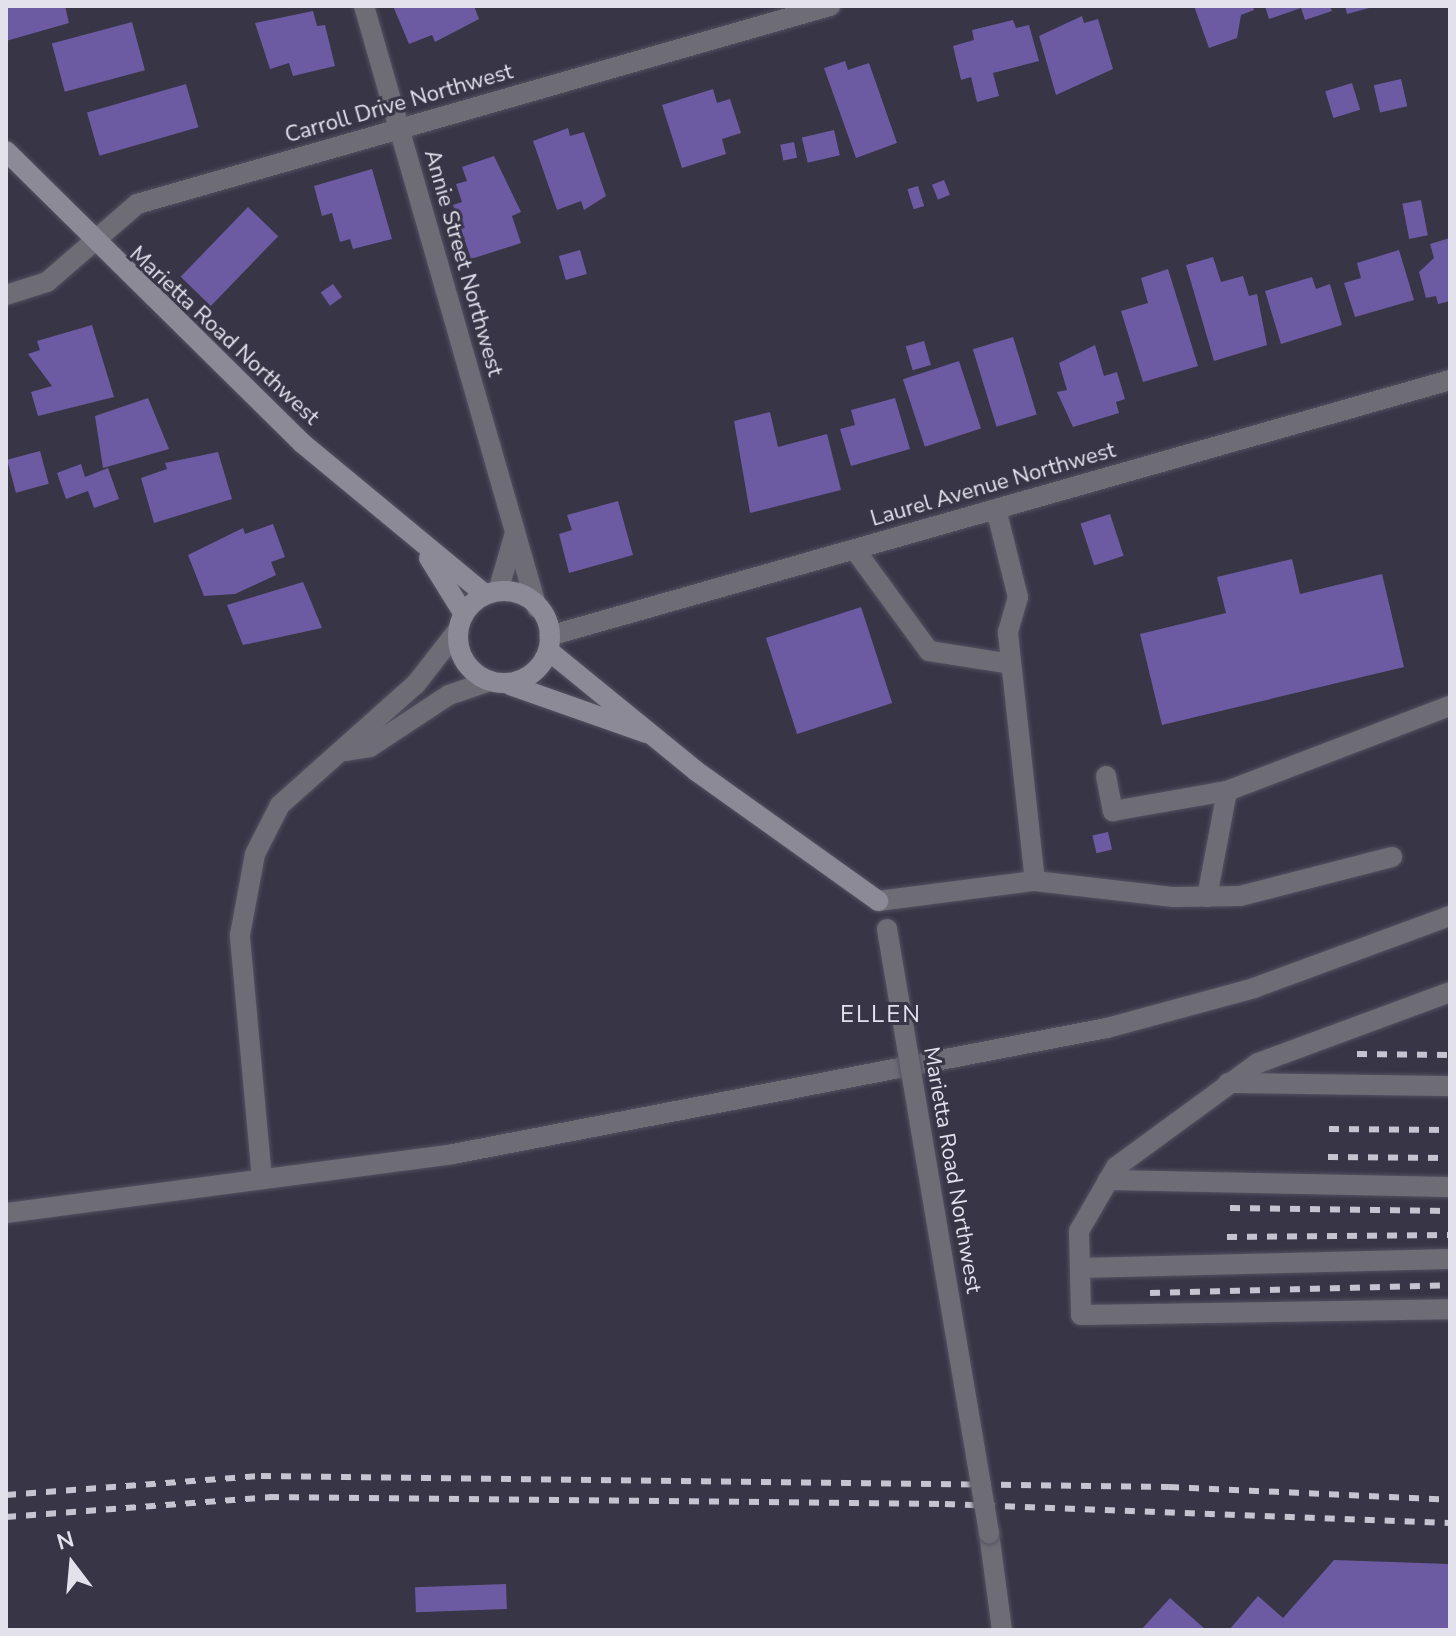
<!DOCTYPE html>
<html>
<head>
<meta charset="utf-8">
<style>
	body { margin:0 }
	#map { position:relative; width:1456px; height:1636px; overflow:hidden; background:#383546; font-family:"Nunito Sans",sans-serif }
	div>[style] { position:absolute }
	.building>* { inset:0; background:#6c5ba2; transform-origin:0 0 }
	.roads { filter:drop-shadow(0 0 2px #535161) drop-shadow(0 0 2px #535161) }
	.service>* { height:20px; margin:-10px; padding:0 10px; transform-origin:10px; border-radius:10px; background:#6e6d76 }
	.minor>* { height:20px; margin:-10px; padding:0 10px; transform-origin:10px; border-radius:10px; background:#6e6d76 }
	.tertiary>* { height:20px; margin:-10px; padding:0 10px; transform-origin:10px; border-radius:10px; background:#6e6d76 }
	.secondary>* { height:20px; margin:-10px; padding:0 10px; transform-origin:10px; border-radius:10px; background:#8d8a98 }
	.secondary>.ring { margin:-10px; padding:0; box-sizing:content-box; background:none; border:20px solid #8d8a98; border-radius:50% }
	.rail>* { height:6px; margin-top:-3px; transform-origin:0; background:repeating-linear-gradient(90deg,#c5c4d0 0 10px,transparent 0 20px) }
	.bridges { filter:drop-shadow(0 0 2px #535161) drop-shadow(0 0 2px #535161) }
	.tertiary-bridge>* { height:20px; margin:-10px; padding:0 10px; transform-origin:10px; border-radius:10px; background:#6e6d76 }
	span { translate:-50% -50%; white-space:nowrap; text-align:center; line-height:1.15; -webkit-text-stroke:6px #383546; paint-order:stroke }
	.street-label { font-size:22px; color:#e2e1ec }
	.neighbourhood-label { font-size:24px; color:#e2e1ec; letter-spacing:2px }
	.frame { position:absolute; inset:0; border:8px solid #e2e1ec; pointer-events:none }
	.north { position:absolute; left:32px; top:1524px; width:80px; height:80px; -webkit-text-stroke:6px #383546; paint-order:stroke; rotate:344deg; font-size:22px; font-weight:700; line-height:32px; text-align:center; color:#e2e1ec }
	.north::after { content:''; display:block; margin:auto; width:28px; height:36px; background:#e2e1ec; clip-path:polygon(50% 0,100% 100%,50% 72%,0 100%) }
</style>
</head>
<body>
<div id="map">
	<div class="building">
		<div style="clip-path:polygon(6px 6px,65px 6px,69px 23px,6px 41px)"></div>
		<div style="clip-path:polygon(393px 6px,474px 6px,479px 19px,435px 42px,432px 35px,409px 44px)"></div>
		<div style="clip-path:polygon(1194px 6px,1253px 6px,1254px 10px,1241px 15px,1237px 38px,1209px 48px)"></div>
		<div style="clip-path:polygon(1265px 6px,1330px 6px,1332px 11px,1305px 20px,1301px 8px,1269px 19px)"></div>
		<div style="clip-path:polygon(1345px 6px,1373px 6px,1373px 7px,1347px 14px)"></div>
		<div style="clip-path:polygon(313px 11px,317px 26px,325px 25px,335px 66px,293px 76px,289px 63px,270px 69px,255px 23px)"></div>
		<div style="clip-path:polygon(1082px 16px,1084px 23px,1098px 19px,1113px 69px,1056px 95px,1039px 36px)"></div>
		<div style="clip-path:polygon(1013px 20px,1016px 28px,1029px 25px,1039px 61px,993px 73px,999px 96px,977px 102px,971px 77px,961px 80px,953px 46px,974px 40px,972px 30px)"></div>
		<div style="left:132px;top:22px;width:50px;height:83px;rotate:75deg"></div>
		<div style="clip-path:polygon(845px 61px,848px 70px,869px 63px,897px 143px,856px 158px,824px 68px)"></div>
		<div style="left:1401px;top:79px;width:28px;height:28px;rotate:77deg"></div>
		<div style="left:1352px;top:83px;width:28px;height:28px;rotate:73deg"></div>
		<div style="left:186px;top:84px;width:45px;height:103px;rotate:74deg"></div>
		<div style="clip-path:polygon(713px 89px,717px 103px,730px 99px,741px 133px,722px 139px,726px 154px,682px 168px,662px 105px)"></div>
		<div style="clip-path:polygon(568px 128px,570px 136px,584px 132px,606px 196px,584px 210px,581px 201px,557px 210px,533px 141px)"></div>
		<div style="left:834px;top:130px;width:26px;height:33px;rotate:77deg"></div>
		<div style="left:794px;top:142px;width:16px;height:14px;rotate:79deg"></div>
		<div style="clip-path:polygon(494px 156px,521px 212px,512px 216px,521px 243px,471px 259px,453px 205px,462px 202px,456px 184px,467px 181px,462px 167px)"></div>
		<div style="clip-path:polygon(372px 169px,392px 239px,353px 249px,350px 239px,340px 242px,332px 213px,322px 216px,314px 186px)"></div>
		<div style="left:944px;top:180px;width:16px;height:13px;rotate:68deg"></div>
		<div style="left:918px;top:186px;width:21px;height:11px;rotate:73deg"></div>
		<div style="left:1421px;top:200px;width:36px;height:19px;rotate:79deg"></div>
		<div style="left:248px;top:207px;width:42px;height:97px;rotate:44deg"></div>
		<div style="clip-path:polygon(1450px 238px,1450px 301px,1438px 304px,1436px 296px,1426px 298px,1419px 272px,1434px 258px,1430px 244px)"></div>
		<div style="left:580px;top:250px;width:25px;height:22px;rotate:74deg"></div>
		<div style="clip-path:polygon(1399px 250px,1414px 300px,1355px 317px,1344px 283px,1361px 278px,1357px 263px)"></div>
		<div style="clip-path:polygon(1213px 257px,1221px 282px,1243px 276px,1249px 296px,1257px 294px,1267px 345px,1214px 361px,1186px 265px)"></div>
		<div style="clip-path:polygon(1168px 269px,1198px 366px,1143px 382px,1121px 311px,1148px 303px,1141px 278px)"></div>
		<div style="clip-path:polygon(1312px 277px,1316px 289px,1330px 284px,1342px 325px,1281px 344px,1265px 291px)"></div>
		<div style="left:333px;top:284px;width:16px;height:15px;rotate:55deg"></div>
		<div style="clip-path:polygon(92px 325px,114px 397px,38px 416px,31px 392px,52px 386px,28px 354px,40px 350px,37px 341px)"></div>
		<div style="left:1013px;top:337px;width:81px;height:42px;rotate:73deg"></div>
		<div style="left:924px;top:341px;width:25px;height:19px;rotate:74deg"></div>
		<div style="clip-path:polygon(1095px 345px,1104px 376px,1117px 372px,1125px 399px,1116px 402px,1119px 413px,1073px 427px,1057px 392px,1067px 390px,1059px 363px)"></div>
		<div style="left:959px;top:361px;width:71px;height:59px;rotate:72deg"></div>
		<div style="clip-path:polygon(148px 398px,169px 449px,103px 468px,95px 416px)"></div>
		<div style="clip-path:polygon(895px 398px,910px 449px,851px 466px,840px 429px,855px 425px,851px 410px)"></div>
		<div style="clip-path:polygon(770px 412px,778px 447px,827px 434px,841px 490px,750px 513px,734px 421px)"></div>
		<div style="left:40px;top:451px;width:34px;height:34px;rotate:75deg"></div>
		<div style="clip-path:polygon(218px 452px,232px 499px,154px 523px,141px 478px,167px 469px,165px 463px)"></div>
		<div style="clip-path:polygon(81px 464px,85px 477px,108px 468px,119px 499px,94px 508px,88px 491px,66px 499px,57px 473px)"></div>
		<div style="clip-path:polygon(618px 501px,633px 555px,569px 573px,559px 534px,572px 530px,567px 515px)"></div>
		<div style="left:1110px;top:514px;width:44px;height:31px;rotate:72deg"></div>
		<div style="clip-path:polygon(273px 524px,285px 557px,271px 562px,276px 575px,235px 594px,204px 596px,188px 555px,243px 528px,245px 534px)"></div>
		<div style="clip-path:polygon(1292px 559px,1300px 594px,1382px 574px,1404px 667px,1162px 725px,1140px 634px,1226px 613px,1217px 577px)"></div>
		<div style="clip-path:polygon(303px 582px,322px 628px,243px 645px,227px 605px)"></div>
		<div style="left:861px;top:607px;width:101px;height:100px;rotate:72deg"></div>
		<div style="left:1108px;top:832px;width:18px;height:16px;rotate:77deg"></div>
		<div style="clip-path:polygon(1334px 1560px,1450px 1564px,1450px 1630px,1229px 1630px,1258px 1596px,1283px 1618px)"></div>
		<div style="left:506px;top:1584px;width:25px;height:91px;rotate:88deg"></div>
		<div style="clip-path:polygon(1170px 1598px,1206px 1630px,1141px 1630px)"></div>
	</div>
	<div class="roads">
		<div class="service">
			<div style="left:996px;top:509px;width:91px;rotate:76deg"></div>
			<div style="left:1018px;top:597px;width:37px;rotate:106deg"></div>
			<div style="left:1008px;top:633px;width:249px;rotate:83.8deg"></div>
			<div style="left:855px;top:550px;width:125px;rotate:53.8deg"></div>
			<div style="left:929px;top:651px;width:83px;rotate:9deg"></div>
			<div style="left:1106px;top:776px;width:36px;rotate:79deg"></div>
			<div style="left:1113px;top:811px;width:116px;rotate:-10deg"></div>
			<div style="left:1207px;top:897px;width:108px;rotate:-79.3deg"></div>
			<div style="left:1227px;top:791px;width:239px;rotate:-20.9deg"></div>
			<div style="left:1450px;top:992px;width:205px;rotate:159.7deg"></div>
			<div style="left:1258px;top:1063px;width:176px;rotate:143.8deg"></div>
			<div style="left:1116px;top:1167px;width:74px;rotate:120deg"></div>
			<div style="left:1079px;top:1231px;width:84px;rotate:88.6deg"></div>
			<div style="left:1081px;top:1315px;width:369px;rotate:-0.9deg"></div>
			<div style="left:1228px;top:1083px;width:222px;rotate:0.8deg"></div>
			<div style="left:1108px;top:1180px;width:342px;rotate:1.2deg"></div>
			<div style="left:1080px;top:1268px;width:370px;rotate:-1.4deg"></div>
		</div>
		<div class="minor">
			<div style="left:364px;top:6px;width:626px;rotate:73.97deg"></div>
			<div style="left:6px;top:295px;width:43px;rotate:-17.6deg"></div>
			<div style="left:47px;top:282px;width:119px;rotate:-40.9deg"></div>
			<div style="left:137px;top:204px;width:721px;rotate:-15.95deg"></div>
			<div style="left:499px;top:588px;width:57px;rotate:-73.8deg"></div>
			<div style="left:549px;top:636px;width:937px;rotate:-15.86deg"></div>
			<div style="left:345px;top:751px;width:25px;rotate:-9deg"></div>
			<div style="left:370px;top:747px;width:95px;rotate:-33.4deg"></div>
			<div style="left:449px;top:695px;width:43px;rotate:-18.9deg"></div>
			<div style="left:878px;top:901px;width:158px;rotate:-7.3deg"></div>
			<div style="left:1035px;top:881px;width:140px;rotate:6.6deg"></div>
			<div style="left:1174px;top:897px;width:66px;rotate:-0.9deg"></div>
			<div style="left:1240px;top:896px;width:157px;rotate:-14.4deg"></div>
			<div style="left:262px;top:1179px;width:245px;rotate:-95.2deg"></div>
			<div style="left:240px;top:935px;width:82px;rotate:-79.5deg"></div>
			<div style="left:255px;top:854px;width:55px;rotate:-63deg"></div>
			<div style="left:280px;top:805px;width:182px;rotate:-41.7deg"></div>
			<div style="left:416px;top:684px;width:68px;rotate:-52.1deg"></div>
			<div style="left:6px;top:1213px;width:451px;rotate:-7.5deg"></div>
			<div style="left:453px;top:1154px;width:666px;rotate:-10.91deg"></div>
			<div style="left:1107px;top:1028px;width:152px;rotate:-15.2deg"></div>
			<div style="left:1254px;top:988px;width:209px;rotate:-20.2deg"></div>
		</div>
		<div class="tertiary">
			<div style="left:989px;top:1533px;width:98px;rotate:82.4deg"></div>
		</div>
		<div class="secondary">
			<div style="left:6px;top:151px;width:416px;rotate:44.6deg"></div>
			<div style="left:302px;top:443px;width:235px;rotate:39.6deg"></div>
			<div style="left:429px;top:558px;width:62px;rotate:58.1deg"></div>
			<div class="ring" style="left:458px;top:591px;width:72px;height:72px"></div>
			<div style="left:549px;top:651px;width:190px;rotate:39.2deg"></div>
			<div style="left:696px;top:771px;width:224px;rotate:35.5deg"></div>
			<div style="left:510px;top:685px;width:144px;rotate:19.4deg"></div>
		</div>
	</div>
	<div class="rail">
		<div style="left:1357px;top:1054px;width:93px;rotate:0.6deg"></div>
		<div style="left:1329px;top:1129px;width:121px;rotate:0.5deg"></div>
		<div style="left:1328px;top:1157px;width:122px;rotate:0.5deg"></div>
		<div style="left:1230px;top:1208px;width:220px;rotate:0.8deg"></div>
		<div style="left:1227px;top:1237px;width:223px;rotate:-0.5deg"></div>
		<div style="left:1150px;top:1293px;width:300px;rotate:-1.5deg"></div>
		<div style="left:6px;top:1495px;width:256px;rotate:-4.3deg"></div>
		<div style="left:261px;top:1476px;width:908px;rotate:0.69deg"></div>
		<div style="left:1169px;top:1487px;width:281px;rotate:2.6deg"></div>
		<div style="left:6px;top:1517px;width:264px;rotate:-4.3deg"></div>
		<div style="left:269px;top:1497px;width:676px;rotate:0.59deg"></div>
		<div style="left:945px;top:1504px;width:505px;rotate:2.15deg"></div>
	</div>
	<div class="bridges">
		<div class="tertiary-bridge">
			<div style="left:887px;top:929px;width:613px;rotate:80.41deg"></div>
		</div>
	</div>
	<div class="street-label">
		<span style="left:399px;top:104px;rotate:-16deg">Carroll Drive Northwest</span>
		<span style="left:463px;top:263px;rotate:74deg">Annie Street Northwest</span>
		<span style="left:224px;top:336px;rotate:43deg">Marietta Road Northwest</span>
		<span style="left:993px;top:485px;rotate:-16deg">Laurel Avenue Northwest</span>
		<span style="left:952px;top:1170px;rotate:80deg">Marietta Road Northwest</span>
	</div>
	<div class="neighbourhood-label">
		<span style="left:881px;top:1015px">ELLEN</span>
	</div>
	<div class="frame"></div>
	<div class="north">N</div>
</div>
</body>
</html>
